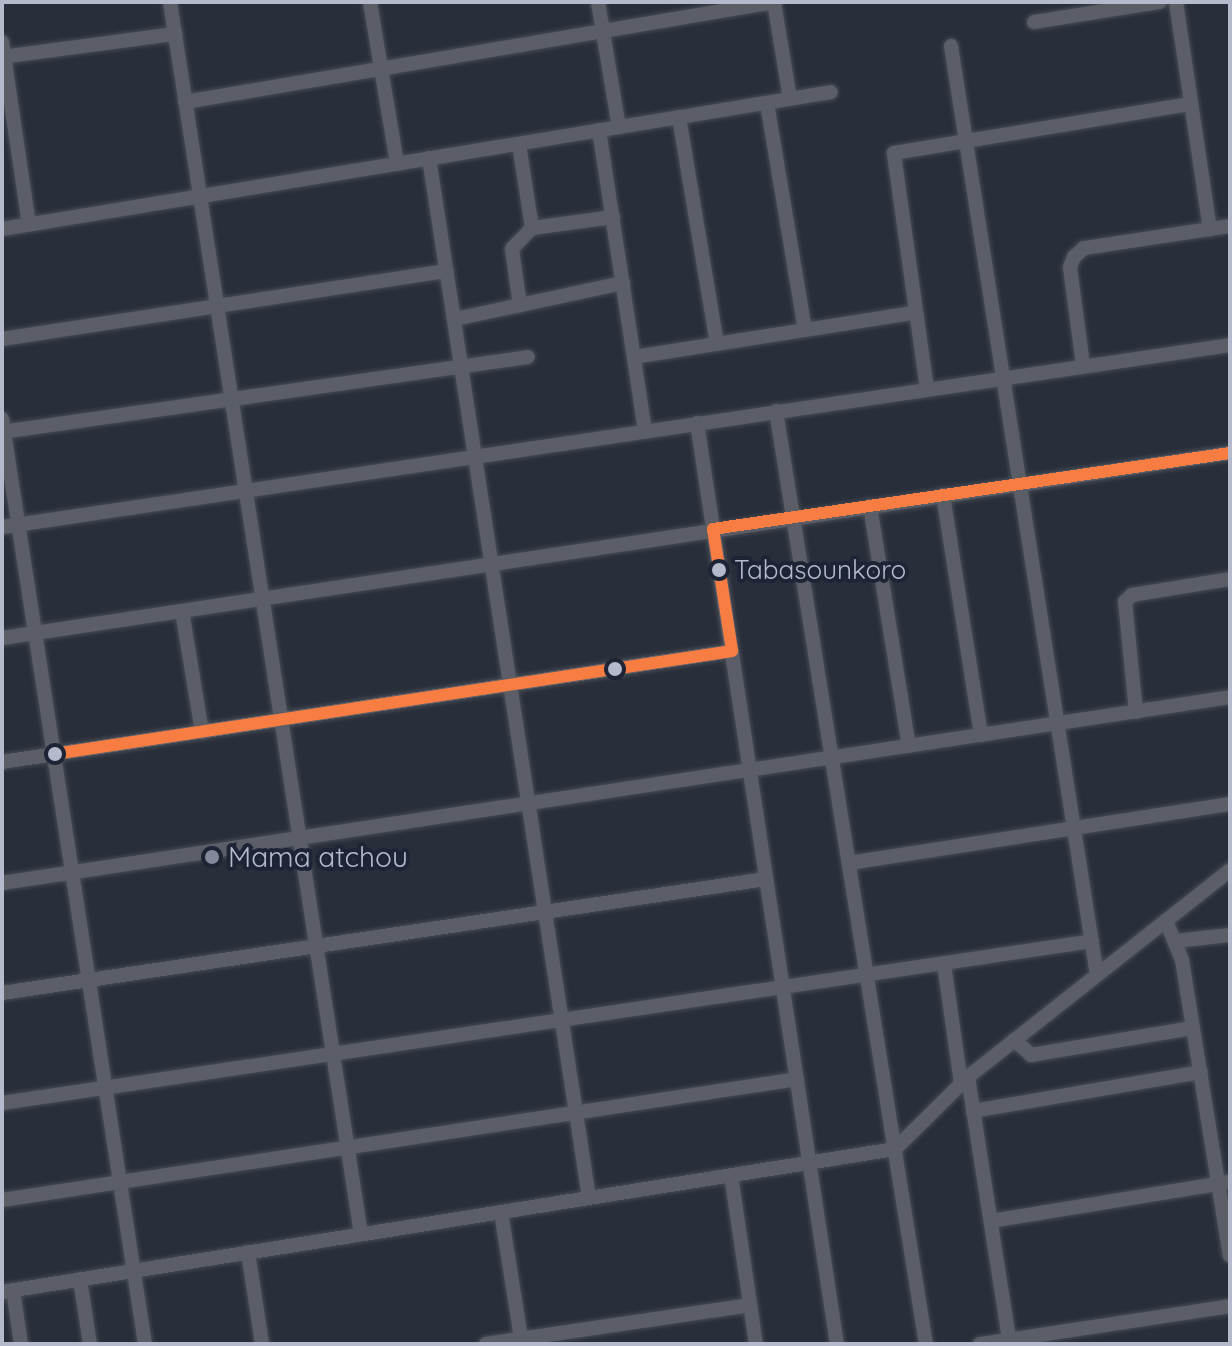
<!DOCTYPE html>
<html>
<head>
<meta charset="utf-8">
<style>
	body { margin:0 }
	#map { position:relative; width:1232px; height:1346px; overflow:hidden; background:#292f3a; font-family:Quicksand,sans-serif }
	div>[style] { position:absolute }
	.roads { filter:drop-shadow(0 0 2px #464a53) drop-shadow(0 0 2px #464a53) }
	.minor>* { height:14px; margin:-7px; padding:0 7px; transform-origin:7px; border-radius:7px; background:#5b5e67 }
	.bus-1>* { height:12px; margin:-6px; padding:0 6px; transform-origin:6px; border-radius:6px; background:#f77d43 }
	.dots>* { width:22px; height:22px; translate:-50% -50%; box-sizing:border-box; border:4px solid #1d2435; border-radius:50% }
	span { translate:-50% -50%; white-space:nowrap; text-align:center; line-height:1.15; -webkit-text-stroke:8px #1d2435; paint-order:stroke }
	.bus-label { font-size:26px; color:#b4bacb }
	.left { translate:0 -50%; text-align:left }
	.poi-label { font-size:28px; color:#b4bacb }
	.frame { position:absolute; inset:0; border:4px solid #b4bacb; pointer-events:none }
</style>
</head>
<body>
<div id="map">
	<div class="roads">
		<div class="minor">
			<div style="left:170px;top:2px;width:1247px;rotate:81.19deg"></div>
			<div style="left:370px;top:2px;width:164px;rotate:80.5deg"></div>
			<div style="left:598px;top:2px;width:127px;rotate:80.5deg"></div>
			<div style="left:1176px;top:2px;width:230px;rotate:81.5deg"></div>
			<div style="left:1034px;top:22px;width:127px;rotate:-9.1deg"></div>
			<div style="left:2px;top:42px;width:184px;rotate:81.6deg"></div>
			<div style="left:951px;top:46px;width:940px;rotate:81.07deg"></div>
			<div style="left:2px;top:57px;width:175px;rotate:-7.6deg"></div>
			<div style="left:185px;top:102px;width:597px;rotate:-9.64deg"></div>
			<div style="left:774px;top:2px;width:98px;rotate:80.6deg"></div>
			<div style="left:767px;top:103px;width:230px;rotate:80.5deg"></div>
			<div style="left:679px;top:117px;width:230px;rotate:80.5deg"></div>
			<div style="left:599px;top:130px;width:304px;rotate:81.3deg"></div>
			<div style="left:519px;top:144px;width:85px;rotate:81.2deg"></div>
			<div style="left:532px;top:228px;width:29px;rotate:134deg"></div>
			<div style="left:512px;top:249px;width:57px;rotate:81.9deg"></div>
			<div style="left:429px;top:158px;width:1052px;rotate:81.25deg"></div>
			<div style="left:532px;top:228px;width:82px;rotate:-7.7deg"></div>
			<div style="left:2px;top:229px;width:840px;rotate:-9.38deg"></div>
			<div style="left:455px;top:319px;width:172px;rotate:-12.1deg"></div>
			<div style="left:2px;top:339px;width:450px;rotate:-8.7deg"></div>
			<div style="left:634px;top:357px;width:282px;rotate:-9deg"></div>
			<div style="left:1083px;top:365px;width:99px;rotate:-97.6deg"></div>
			<div style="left:1070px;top:267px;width:11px;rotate:-68deg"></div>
			<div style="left:1074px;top:257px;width:13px;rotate:-42deg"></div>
			<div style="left:1084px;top:248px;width:148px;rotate:-8.6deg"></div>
			<div style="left:927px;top:389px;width:238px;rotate:-98deg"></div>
			<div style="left:894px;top:153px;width:301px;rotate:-9.4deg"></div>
			<div style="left:776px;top:411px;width:945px;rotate:80.87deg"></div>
			<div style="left:2px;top:419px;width:936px;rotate:81.21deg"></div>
			<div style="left:697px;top:423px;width:932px;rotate:81.36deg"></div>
			<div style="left:2px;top:432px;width:531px;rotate:-8.11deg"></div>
			<div style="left:943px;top:495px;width:243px;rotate:81deg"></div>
			<div style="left:870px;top:506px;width:243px;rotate:80.8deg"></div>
			<div style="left:2px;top:527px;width:1241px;rotate:-8.43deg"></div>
			<div style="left:182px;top:611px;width:123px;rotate:80.6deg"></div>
			<div style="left:2px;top:638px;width:1242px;rotate:-8.57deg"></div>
			<div style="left:1136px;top:712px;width:111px;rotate:-95.7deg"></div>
			<div style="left:1125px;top:602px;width:10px;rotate:-45deg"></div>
			<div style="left:1132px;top:595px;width:99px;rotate:-9.3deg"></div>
			<div style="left:2px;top:762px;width:738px;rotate:-8.65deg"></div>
			<div style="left:849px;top:863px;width:386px;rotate:-8.8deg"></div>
			<div style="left:2px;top:883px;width:1242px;rotate:-8.61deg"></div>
			<div style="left:1166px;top:921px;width:42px;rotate:67.7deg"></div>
			<div style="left:1182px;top:960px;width:299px;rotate:80.8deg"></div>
			<div style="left:1175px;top:941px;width:55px;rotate:-6.2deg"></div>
			<div style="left:944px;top:964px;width:121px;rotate:81.9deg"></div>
			<div style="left:2px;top:993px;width:772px;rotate:-8.49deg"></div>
			<div style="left:1014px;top:1040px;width:23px;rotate:41deg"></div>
			<div style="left:1031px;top:1055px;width:164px;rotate:-9.5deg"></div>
			<div style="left:968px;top:1077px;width:270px;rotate:81.1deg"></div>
			<div style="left:2px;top:1103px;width:1102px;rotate:-8.45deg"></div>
			<div style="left:973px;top:1111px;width:231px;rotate:-9.7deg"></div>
			<div style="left:731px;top:1175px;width:171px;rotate:81.6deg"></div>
			<div style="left:2px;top:1200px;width:804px;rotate:-8.65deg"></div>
			<div style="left:501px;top:1212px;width:134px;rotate:81deg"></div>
			<div style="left:991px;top:1221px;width:242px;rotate:-9.3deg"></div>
			<div style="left:248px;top:1252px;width:93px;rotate:81.3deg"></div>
			<div style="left:80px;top:1279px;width:66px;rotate:81.3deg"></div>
			<div style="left:13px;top:1290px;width:55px;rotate:81.6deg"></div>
			<div style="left:2px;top:1292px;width:904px;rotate:-9.1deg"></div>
			<div style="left:895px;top:1149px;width:103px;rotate:-44.6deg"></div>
			<div style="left:968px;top:1077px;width:334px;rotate:-38.3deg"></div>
			<div style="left:486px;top:1344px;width:267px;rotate:-8.4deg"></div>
			<div style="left:980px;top:1344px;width:253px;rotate:-8.6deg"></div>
		</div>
	</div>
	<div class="bus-1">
		<div style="left:713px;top:529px;width:523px;rotate:-8.36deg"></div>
		<div style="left:713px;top:529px;width:123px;rotate:81.1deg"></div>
		<div style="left:54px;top:754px;width:686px;rotate:-8.64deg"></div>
	</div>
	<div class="dots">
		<div style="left:719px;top:570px;background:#b4bacb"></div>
		<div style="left:615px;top:669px;background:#b4bacb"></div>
		<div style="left:55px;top:754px;background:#b4bacb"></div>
		<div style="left:212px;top:857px;background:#838998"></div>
	</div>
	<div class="bus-label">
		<span class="left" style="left:734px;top:570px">Tabasounkoro</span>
	</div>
	<div class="poi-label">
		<span class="left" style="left:228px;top:857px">Mama atchou</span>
	</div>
	<div class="frame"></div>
</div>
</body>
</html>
